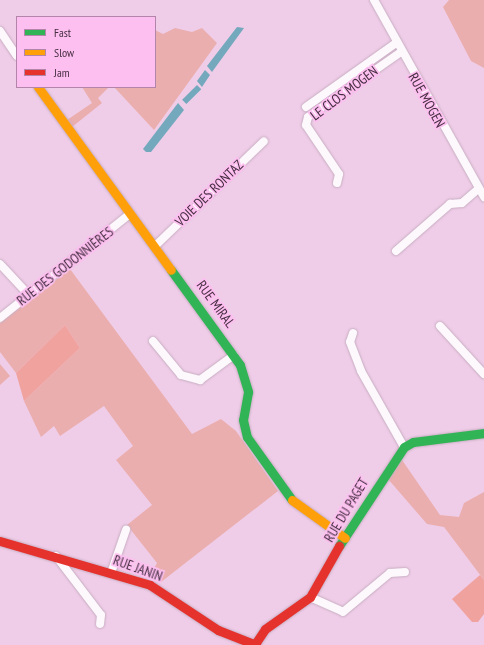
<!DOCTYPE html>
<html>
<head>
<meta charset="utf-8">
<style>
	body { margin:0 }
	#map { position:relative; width:484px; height:645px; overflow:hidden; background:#efcde8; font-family:"PT Sans Narrow",sans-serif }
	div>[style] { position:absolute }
	.green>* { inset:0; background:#ebaeae }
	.forest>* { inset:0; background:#f0a29f }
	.water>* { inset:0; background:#73a8bd; transform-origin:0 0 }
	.roads { filter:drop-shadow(0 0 1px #c8adc2) drop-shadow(0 0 1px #c8adc2) }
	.street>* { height:8px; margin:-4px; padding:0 4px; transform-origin:4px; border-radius:4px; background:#fdf8fc }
	.fast>* { height:9px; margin:-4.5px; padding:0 4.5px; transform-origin:4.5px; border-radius:4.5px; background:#30b455 }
	.slow>* { height:9px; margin:-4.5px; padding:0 4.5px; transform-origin:4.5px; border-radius:4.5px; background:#ff9f0a }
	.jam>* { height:9px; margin:-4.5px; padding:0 4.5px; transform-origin:4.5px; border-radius:4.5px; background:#e5322d }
	span { translate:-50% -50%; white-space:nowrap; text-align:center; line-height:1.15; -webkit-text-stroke:3.5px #fdbff0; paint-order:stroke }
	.street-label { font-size:14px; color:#462e41 }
	.legend { position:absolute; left:16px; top:16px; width:140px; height:72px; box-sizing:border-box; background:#fdbff0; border:1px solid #b485aa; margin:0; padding:5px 7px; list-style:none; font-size:12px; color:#462e41 }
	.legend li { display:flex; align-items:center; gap:8px; height:20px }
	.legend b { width:20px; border:1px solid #b485aa }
</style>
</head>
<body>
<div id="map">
	<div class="green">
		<div style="clip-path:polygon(449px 0,484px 0,484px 68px,471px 61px,443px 7px)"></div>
		<div style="clip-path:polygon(175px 28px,192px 32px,202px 28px,217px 43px,154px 130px,114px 87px,155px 87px,155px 30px,163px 34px)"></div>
		<div style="clip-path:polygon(82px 87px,109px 87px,98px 98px,102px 103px,72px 127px,67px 120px,92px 103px)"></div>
		<div style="clip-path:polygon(70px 269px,192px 434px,221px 419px,236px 431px,278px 491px,161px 582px,149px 578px,157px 563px,127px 525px,152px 505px,116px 460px,133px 446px,104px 406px,60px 436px,54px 426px,41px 437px,24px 401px,80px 348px,65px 325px,16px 373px,0 352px,0 323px)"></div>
		<div style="clip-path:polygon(0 364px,10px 376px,0 385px)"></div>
		<div style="clip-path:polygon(402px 460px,440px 515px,459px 517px,464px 503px,484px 492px,484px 580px,444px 527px,427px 524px,388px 479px)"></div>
	</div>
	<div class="forest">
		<div style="clip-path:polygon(65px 325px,80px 348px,24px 401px,16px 373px)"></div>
		<div style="clip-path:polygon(480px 575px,484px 580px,484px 614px,478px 622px,472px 622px,452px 599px)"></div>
	</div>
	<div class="water">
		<div style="clip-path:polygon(237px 27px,244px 28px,212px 72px,207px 66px)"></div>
		<div style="clip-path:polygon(205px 70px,210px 75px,202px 87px,197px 81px)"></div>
		<div style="left:197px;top:85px;width:6px;height:21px;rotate:45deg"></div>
		<div style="clip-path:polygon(178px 103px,184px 110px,151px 152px,146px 152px,143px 149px)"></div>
	</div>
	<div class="roads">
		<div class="street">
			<div style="left:374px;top:0;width:226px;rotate:60.8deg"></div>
			<div style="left:0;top:31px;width:30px;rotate:56deg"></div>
			<div style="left:306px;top:107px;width:110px;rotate:-35.4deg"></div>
			<div style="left:337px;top:183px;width:9px;rotate:-77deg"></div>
			<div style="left:339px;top:174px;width:59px;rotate:-124deg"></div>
			<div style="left:306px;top:125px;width:8px;rotate:-76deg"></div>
			<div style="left:308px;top:117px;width:113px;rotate:-35deg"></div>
			<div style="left:155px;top:246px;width:151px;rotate:-43.9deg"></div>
			<div style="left:396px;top:251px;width:72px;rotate:-41deg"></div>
			<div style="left:450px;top:204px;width:12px;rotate:-5deg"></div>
			<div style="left:462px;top:203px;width:21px;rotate:-41deg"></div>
			<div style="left:0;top:264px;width:42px;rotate:46.9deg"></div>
			<div style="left:0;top:318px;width:166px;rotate:-38.7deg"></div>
			<div style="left:440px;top:326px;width:65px;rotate:47.5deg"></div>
			<div style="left:353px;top:333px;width:9px;rotate:108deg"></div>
			<div style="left:350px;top:342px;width:31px;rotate:69deg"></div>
			<div style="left:361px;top:371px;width:87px;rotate:60.5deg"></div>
			<div style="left:153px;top:341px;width:44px;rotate:50.5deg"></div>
			<div style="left:181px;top:375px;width:20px;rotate:15deg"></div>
			<div style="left:200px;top:380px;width:42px;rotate:-36.3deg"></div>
			<div style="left:56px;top:556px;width:74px;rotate:52.7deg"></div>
			<div style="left:101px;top:615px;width:9px;rotate:96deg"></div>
			<div style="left:111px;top:573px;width:46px;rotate:-70.8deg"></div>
			<div style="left:310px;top:597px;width:36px;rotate:24deg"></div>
			<div style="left:343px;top:612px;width:61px;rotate:-39.7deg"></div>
			<div style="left:390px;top:573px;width:15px;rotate:-4deg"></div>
		</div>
		<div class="fast">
			<div style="left:171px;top:270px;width:117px;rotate:54deg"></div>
			<div style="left:240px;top:365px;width:28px;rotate:73deg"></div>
			<div style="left:248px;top:392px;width:28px;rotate:100deg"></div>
			<div style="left:243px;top:420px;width:17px;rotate:77deg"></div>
			<div style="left:247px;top:437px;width:77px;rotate:54.5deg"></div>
			<div style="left:339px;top:546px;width:118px;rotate:-56.7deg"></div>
			<div style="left:404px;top:447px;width:10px;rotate:-29deg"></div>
			<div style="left:413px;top:442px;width:72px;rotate:-7.2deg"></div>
		</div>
		<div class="slow">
			<div style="left:38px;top:87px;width:226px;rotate:54deg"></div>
			<div style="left:292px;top:500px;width:65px;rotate:35.6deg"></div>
		</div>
		<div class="jam">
			<div style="left:0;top:541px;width:156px;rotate:16.3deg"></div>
			<div style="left:150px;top:585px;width:82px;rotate:33.5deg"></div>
			<div style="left:218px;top:630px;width:41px;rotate:21.5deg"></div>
			<div style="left:255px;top:644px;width:18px;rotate:-56deg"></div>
			<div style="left:265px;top:629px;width:55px;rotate:-35.4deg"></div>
			<div style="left:310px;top:597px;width:59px;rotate:-60.4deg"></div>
		</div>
	</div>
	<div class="street-label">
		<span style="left:344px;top:93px;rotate:-37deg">LE CLOS MOGEN</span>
		<span style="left:427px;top:100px;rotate:61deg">RUE MOGEN</span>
		<span style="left:209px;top:193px;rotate:-44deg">VOIE DES RONTAZ</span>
		<span style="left:65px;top:266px;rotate:-38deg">RUE DES GODONNIÈRES</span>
		<span style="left:216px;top:304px;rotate:54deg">RUE MIRAL</span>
		<span style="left:346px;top:510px;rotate:-59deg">RUE DU PAGET</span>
		<span style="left:138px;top:568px;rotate:20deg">RUE JANIN</span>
	</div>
	<ul class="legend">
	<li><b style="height:5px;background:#30b455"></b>Fast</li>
	<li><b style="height:5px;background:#ff9f0a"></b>Slow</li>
	<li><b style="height:5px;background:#e5322d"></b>Jam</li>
	</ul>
</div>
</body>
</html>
